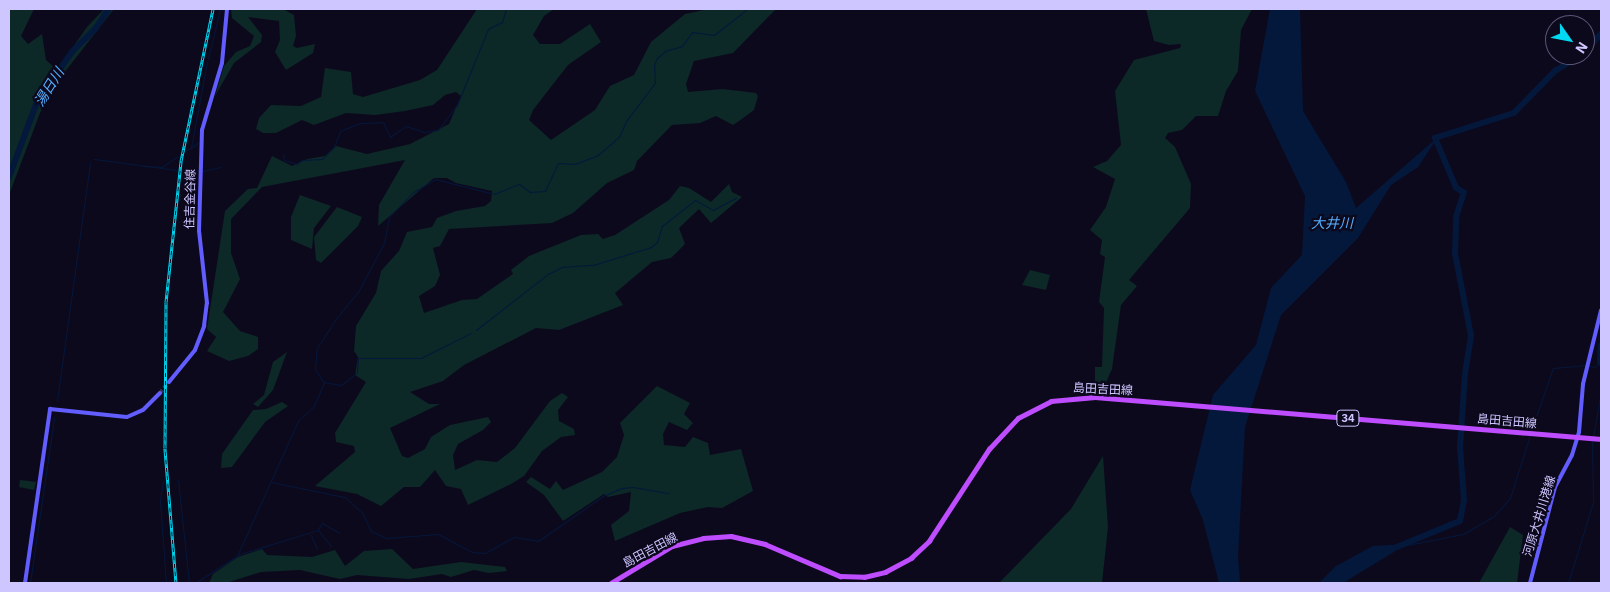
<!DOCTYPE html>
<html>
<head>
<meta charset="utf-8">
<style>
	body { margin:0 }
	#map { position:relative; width:1610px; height:592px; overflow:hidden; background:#0d091d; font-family:"IBM Plex Sans","Noto Sans JP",sans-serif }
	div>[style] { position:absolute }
	.green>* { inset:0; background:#0c2827 }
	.water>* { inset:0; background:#04183c }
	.stream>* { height:1px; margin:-0.5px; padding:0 0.5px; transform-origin:0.5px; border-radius:0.5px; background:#04183c }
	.river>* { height:5.5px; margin:-2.75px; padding:0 2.75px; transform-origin:2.75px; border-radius:2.75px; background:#04183c }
	.secondary-tunnel>* { height:4px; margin-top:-2px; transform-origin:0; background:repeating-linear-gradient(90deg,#332f4a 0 4px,transparent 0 6px) }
	.secondary>* { height:4px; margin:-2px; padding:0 2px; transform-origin:2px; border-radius:2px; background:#625dff }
	.primary>* { height:4.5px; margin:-2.25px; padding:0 2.25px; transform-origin:2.25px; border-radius:2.25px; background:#be4dff }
	.rail>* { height:3px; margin-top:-1.5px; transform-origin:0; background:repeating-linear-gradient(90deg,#0d091d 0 4px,#00d7f1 0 8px); box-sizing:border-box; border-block:1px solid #00d7f1 }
	.primary-bridge>* { height:4.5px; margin:-2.25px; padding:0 2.25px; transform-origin:2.25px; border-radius:2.25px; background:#be4dff }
	span { translate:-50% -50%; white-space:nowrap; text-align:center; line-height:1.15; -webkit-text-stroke:4.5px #0d091d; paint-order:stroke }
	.shield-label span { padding:1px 4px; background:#0d091d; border:1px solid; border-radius:4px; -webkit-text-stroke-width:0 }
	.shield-label { font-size:11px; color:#cdc6ff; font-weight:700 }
	.street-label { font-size:12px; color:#cdc6ff }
	.water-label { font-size:14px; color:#54aeff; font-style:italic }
	.frame { position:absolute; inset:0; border:10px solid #cdc6ff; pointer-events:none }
	.north { position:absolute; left:1545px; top:15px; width:50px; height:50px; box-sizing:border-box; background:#0d091d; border:1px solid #5a5577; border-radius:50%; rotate:123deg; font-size:14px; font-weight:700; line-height:20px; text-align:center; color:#cdc6ff }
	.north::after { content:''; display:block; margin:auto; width:18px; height:22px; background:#00d7f1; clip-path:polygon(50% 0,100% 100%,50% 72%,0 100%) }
</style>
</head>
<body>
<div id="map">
	<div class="green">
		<div style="clip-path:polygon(9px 9px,34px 9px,21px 36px,28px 44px,42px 34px,46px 60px,56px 69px,43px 90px,87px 27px,104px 9px,114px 9px,60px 78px,40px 113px,9px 195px)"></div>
		<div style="clip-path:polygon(231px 9px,283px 9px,294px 15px,296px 36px,293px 46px,297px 48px,315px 44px,313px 53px,286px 70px,275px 52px,280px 40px,279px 21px,248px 17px,262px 35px,261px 42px,234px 63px,215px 96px,224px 66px,236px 52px,250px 46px,254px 36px,232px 18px)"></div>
		<div style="clip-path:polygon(477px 9px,554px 9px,544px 16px,533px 35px,540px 44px,560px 44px,590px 24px,601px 42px,568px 65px,533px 110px,529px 120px,551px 140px,595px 110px,610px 86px,634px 75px,651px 42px,685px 14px,709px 9px,776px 9px,733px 53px,694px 61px,686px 84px,688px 92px,723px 89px,756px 93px,758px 96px,754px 110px,739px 121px,733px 125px,716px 116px,700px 123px,672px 125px,637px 161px,634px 170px,607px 183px,573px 213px,552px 223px,449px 229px,440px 246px,433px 248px,440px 275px,435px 286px,419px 296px,424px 313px,462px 300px,477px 299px,513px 274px,511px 270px,529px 256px,581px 235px,598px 234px,603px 239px,615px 235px,669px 200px,680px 186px,689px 188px,711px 202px,729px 184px,732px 192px,742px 197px,711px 223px,699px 209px,679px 228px,685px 244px,671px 258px,652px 262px,615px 293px,623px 305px,559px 330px,536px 328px,464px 365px,443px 381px,410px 392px,429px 404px,440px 404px,390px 428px,402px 456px,408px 458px,425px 449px,431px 437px,450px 425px,488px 417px,491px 422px,483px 430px,458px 444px,453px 455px,455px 470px,477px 460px,497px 462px,515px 448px,550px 401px,562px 393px,568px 397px,558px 410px,559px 421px,574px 429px,575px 435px,561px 437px,542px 451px,524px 476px,511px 484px,468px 505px,461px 489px,446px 486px,435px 470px,420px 487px,404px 487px,381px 506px,357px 494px,315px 486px,355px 452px,354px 446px,336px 442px,335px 433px,366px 382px,355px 375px,358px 357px,354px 351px,356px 326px,376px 293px,381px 271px,399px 251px,407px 232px,432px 227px,437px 218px,456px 211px,485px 206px,491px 201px,492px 191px,456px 183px,447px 178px,434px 178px,378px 226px,379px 205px,405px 160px,262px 187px,231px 219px,231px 253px,240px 279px,223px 312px,240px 331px,258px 337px,258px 349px,248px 356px,229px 361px,207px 351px,216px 337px,207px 329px,225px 211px,248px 189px,257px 188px,272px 156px,292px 166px,307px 159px,325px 156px,336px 146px,367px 154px,410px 144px,449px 124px,461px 96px,456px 92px,445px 95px,433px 105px,405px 111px,375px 115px,346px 113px,314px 125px,302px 120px,276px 133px,263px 133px,256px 129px,259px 118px,271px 105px,301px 106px,321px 97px,325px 68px,351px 72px,353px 94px,363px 97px,420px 80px,437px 70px)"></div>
		<div style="clip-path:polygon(1146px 9px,1252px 9px,1241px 30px,1238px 71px,1226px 91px,1218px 116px,1196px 116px,1182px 130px,1168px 133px,1165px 138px,1175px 147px,1191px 184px,1190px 208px,1129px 280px,1137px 286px,1121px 305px,1112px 369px,1101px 394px,1095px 393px,1095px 367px,1102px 367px,1104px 308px,1099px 302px,1105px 257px,1100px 254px,1102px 240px,1090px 230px,1106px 207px,1115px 179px,1093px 167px,1107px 161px,1121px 145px,1115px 91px,1134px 60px,1180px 48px,1181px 44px,1169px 45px,1154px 41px)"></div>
		<div style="clip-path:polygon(300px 195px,331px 206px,314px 228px,312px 249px,291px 240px,291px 217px)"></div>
		<div style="clip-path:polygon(337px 207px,362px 217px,358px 226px,321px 263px,316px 260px,314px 237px)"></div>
		<div style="clip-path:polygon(1030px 270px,1050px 275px,1046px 290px,1022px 285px)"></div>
		<div style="clip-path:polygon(287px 352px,273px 390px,258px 407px,253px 404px,264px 395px,273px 362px)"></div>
		<div style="clip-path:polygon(657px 386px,690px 403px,684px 414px,693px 423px,687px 430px,669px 422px,663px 434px,664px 445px,685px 447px,693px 437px,708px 443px,710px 455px,741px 449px,753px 491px,722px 508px,708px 507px,680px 513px,615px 541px,611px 525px,629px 511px,631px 492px,608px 497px,604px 494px,563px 521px,544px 495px,526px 482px,531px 477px,550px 489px,556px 481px,563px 490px,602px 472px,617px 457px,624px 435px,620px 423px)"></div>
		<div style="clip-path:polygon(282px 402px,288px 406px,265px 422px,232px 467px,221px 468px,222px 454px,253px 410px,266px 409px)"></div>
		<div style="clip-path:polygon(1103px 456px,1108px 527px,1102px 583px,999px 583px,1071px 509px)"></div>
		<div style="clip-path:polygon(20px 480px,36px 482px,34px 490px,19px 487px)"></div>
		<div style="clip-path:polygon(1510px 527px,1523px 535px,1517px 583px,1479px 583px)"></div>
		<div style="clip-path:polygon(262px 549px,267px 555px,312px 557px,335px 550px,345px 566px,364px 551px,392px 549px,413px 569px,461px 562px,505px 567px,507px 571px,489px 573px,474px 570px,451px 577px,442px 574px,409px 579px,357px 575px,340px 579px,300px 570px,261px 572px,226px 583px,209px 583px,213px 574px,238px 557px)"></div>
	</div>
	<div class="water">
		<div style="clip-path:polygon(1270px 9px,1300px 9px,1303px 111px,1346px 182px,1356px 208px,1438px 137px,1418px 167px,1391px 185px,1358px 238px,1281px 315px,1245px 427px,1238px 556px,1240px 583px,1219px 583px,1203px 520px,1190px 490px,1213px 395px,1256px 345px,1271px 288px,1302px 255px,1305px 196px,1255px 91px)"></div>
		<div style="clip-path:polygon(1407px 544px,1343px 583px,1319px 583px,1336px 566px,1373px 546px)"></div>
	</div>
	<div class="stream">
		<div style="left:208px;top:59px;width:51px;rotate:-76.5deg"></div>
		<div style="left:191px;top:148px;width:9px;rotate:-36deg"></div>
		<div style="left:187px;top:150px;width:4px;rotate:-27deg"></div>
		<div style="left:191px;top:148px;width:87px;rotate:-79.5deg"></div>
		<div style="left:283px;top:154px;width:6px;rotate:81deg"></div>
		<div style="left:284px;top:160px;width:13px;rotate:18deg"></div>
		<div style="left:296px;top:164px;width:7px;rotate:-34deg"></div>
		<div style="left:302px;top:160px;width:20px;rotate:-3deg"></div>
		<div style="left:322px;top:159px;width:17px;rotate:-45deg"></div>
		<div style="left:334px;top:147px;width:17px;rotate:-69deg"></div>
		<div style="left:340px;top:131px;width:22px;rotate:-22deg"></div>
		<div style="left:360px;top:123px;width:23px;rotate:-2deg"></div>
		<div style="left:383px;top:122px;width:17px;rotate:65deg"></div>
		<div style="left:390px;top:137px;width:19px;rotate:-35deg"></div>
		<div style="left:406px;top:126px;width:20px;rotate:18deg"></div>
		<div style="left:425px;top:132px;width:13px;rotate:-9deg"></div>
		<div style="left:438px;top:130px;width:31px;rotate:-53deg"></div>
		<div style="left:457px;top:105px;width:82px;rotate:-67.8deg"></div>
		<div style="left:488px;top:29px;width:16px;rotate:-27deg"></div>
		<div style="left:502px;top:22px;width:14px;rotate:-73deg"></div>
		<div style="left:94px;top:159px;width:84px;rotate:7.5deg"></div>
		<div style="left:143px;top:166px;width:19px;rotate:3deg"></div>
		<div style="left:162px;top:167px;width:19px;rotate:-35deg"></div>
		<div style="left:202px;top:171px;width:19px;rotate:-12deg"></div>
		<div style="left:185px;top:172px;width:13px;rotate:-4deg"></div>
		<div style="left:476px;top:330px;width:91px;rotate:-37.9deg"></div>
		<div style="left:548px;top:274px;width:16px;rotate:-27deg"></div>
		<div style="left:562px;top:267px;width:31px;rotate:-4deg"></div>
		<div style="left:593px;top:265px;width:61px;rotate:-17.2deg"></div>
		<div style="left:651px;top:247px;width:8px;rotate:-40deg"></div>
		<div style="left:657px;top:242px;width:17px;rotate:-73deg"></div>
		<div style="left:662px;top:226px;width:42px;rotate:-38.2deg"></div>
		<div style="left:695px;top:200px;width:21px;rotate:29deg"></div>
		<div style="left:713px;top:210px;width:26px;rotate:-28deg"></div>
		<div style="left:1589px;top:366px;width:5px;rotate:11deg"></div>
		<div style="left:1594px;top:367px;width:7px;rotate:-34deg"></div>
		<div style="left:1600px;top:363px;width:7px;rotate:82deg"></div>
		<div style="left:324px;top:382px;width:17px;rotate:10deg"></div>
		<div style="left:341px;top:385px;width:15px;rotate:-37deg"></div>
		<div style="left:353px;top:376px;width:6px;rotate:-45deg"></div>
		<div style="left:357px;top:372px;width:14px;rotate:-86deg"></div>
		<div style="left:358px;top:358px;width:63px"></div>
		<div style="left:421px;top:358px;width:56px;rotate:-26.6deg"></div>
		<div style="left:57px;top:401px;width:241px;rotate:-82.1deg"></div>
		<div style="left:1531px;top:431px;width:67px;rotate:-70.8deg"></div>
		<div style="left:1553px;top:368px;width:32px;rotate:-5deg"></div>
		<div style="left:1593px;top:437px;width:47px;rotate:-80.1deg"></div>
		<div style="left:178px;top:480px;width:104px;rotate:83.9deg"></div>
		<div style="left:163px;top:481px;width:20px;rotate:99deg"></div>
		<div style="left:160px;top:501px;width:82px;rotate:85.8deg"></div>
		<div style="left:271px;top:482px;width:76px;rotate:11.5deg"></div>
		<div style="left:345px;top:497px;width:25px;rotate:43deg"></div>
		<div style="left:363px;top:514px;width:19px;rotate:65deg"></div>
		<div style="left:371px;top:531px;width:17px;rotate:25deg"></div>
		<div style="left:386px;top:538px;width:52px;rotate:-4.4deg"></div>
		<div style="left:438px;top:534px;width:38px;rotate:28deg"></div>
		<div style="left:472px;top:552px;width:13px;rotate:4deg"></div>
		<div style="left:485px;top:553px;width:33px;rotate:-29deg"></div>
		<div style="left:514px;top:537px;width:24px;rotate:9deg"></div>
		<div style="left:538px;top:541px;width:79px;rotate:-34.7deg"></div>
		<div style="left:603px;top:496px;width:21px;rotate:-23deg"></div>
		<div style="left:622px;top:488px;width:11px;rotate:-5deg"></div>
		<div style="left:633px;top:487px;width:36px;rotate:10deg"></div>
		<div style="left:318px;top:529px;width:7px;rotate:-56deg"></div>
		<div style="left:322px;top:523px;width:20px;rotate:30deg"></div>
		<div style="left:311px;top:535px;width:15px;rotate:67deg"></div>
		<div style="left:1402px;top:546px;width:62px;rotate:-11.1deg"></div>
		<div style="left:1463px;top:534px;width:34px;rotate:-30deg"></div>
		<div style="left:1493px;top:517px;width:25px;rotate:-48deg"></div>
		<div style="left:1510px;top:498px;width:66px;rotate:-72.4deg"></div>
		<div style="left:237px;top:555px;width:85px;rotate:-17.2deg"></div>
		<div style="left:318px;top:530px;width:21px;rotate:51deg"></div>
		<div style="left:30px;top:583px;width:167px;rotate:-81.7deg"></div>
		<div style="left:195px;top:583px;width:50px;rotate:-32.7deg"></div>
		<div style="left:237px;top:556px;width:148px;rotate:-65.7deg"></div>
		<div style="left:298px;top:421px;width:22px;rotate:-43deg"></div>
		<div style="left:314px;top:406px;width:25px;rotate:-67deg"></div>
		<div style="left:324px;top:383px;width:17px;rotate:-123deg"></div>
		<div style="left:315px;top:369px;width:21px;rotate:-85deg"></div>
		<div style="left:317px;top:348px;width:33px;rotate:-57deg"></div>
		<div style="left:335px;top:320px;width:36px;rotate:-51deg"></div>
		<div style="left:358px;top:292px;width:55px;rotate:-62deg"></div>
		<div style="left:384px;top:243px;width:26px;rotate:-79deg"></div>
		<div style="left:389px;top:217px;width:33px;rotate:-46deg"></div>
		<div style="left:412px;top:193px;width:27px;rotate:-31deg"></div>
		<div style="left:435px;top:179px;width:61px;rotate:14.3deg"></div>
		<div style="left:494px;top:194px;width:27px;rotate:-22deg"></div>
		<div style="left:519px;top:184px;width:14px;rotate:36deg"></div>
		<div style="left:530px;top:192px;width:15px;rotate:-4deg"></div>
		<div style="left:545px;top:191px;width:31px;rotate:-65deg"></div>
		<div style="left:558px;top:163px;width:17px;rotate:3deg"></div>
		<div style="left:575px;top:164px;width:25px;rotate:-21deg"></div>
		<div style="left:598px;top:155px;width:28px;rotate:-41deg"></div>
		<div style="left:619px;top:137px;width:17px;rotate:-66deg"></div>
		<div style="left:626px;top:121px;width:48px;rotate:-52.7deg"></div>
		<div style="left:655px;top:83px;width:18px;rotate:-93deg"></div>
		<div style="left:654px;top:65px;width:8px;rotate:-67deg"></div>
		<div style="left:657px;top:58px;width:11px;rotate:-41deg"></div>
		<div style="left:665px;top:51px;width:18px;rotate:-16deg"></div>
		<div style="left:682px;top:46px;width:17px;rotate:-54deg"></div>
		<div style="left:692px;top:32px;width:22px;rotate:8deg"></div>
		<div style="left:714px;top:35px;width:42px;rotate:-38.2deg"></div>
		<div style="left:1568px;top:583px;width:85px;rotate:-72.8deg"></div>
		<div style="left:1593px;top:502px;width:61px;rotate:-90.9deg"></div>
	</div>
	<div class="river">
		<div style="left:1585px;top:51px;width:23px;rotate:-47deg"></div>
		<div style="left:9px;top:177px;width:80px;rotate:-69.5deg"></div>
		<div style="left:37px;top:102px;width:61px;rotate:-55deg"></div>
		<div style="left:72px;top:52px;width:34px;rotate:-45deg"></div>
		<div style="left:96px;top:28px;width:23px;rotate:-56deg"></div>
		<div style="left:1600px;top:363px;width:17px;rotate:-87deg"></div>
		<div style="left:1397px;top:547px;width:68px;rotate:-22.4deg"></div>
		<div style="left:1460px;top:521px;width:21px;rotate:-79deg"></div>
		<div style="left:1464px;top:500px;width:52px;rotate:-94.4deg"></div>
		<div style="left:1460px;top:448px;width:74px;rotate:-86.1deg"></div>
		<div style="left:1465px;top:374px;width:38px;rotate:-81deg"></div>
		<div style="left:1471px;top:336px;width:84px;rotate:-101deg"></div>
		<div style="left:1455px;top:254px;width:37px;rotate:-88deg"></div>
		<div style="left:1456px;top:217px;width:25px;rotate:-72deg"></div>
		<div style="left:1464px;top:193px;width:9px;rotate:-148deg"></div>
		<div style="left:1456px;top:188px;width:54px;rotate:-112.8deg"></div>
		<div style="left:1435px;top:138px;width:83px;rotate:-17.6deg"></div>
		<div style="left:1514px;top:113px;width:59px;rotate:-45.7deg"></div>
		<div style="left:1555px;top:71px;width:31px;rotate:-31deg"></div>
	</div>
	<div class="secondary-tunnel">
		<div style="left:160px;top:393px;width:14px;rotate:-51deg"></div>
	</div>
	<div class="secondary">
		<div style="left:169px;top:382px;width:41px;rotate:-50.9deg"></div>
		<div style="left:195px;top:350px;width:26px;rotate:-69deg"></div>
		<div style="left:204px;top:326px;width:23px;rotate:-83deg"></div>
		<div style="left:207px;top:303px;width:72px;rotate:-96.3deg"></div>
		<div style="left:199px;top:231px;width:101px;rotate:-88.3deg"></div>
		<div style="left:202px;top:130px;width:70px;rotate:-73.4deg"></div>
		<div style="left:222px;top:63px;width:54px;rotate:-84.7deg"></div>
		<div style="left:25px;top:583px;width:176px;rotate:-81.8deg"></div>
		<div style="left:50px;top:409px;width:77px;rotate:5.9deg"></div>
		<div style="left:127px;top:417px;width:17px;rotate:-24deg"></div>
		<div style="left:143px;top:410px;width:24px;rotate:-45deg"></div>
		<div style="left:1530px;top:583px;width:99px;rotate:-75.4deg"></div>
		<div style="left:1555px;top:487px;width:36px;rotate:-62deg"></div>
		<div style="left:1572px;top:455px;width:24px;rotate:-73deg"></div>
		<div style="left:1579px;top:432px;width:48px;rotate:-85.2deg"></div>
		<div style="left:1583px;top:384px;width:76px;rotate:-76.3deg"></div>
	</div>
	<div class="primary">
		<div style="left:611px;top:583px;width:71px;rotate:-31.2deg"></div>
		<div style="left:672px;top:546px;width:32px;rotate:-14deg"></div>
		<div style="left:703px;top:538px;width:28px;rotate:-4deg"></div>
		<div style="left:731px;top:536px;width:35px;rotate:13deg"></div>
		<div style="left:765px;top:544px;width:82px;rotate:23.1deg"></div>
		<div style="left:840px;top:576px;width:24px;rotate:2deg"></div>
		<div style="left:864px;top:577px;width:22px;rotate:-13deg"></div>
		<div style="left:885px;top:572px;width:30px;rotate:-28deg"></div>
		<div style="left:911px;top:558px;width:25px;rotate:-43deg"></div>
		<div style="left:929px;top:541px;width:110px;rotate:-56.9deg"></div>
		<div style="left:989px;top:449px;width:42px;rotate:-46.9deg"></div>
		<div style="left:1018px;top:418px;width:37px;rotate:-27deg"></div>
		<div style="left:1051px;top:401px;width:44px;rotate:-5.2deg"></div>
	</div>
	<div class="rail">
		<div style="left:176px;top:583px;width:135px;rotate:-94.7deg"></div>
		<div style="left:165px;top:448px;width:146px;rotate:-89.6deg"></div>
		<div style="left:166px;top:302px;width:142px;rotate:-83.9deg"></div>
		<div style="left:181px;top:161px;width:155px;rotate:-78.1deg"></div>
	</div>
	<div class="primary-bridge">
		<div style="left:1095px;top:397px;width:508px;rotate:4.74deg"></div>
	</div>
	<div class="shield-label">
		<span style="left:1348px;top:418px">34</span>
	</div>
	<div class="street-label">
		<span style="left:190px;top:199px;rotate:-89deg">住吉金谷線</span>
		<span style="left:1103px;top:389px;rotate:3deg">島田吉田線</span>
		<span style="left:1507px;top:421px;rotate:5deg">島田吉田線</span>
		<span style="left:1539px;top:516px;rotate:-73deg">河原大井川港線</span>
		<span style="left:650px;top:550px;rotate:-28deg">島田吉田線</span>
	</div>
	<div class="water-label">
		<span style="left:49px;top:87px;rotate:-58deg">湯日川</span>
		<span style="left:1332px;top:223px">大井川</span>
	</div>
	<div class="frame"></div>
	<div class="north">N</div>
</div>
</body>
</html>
